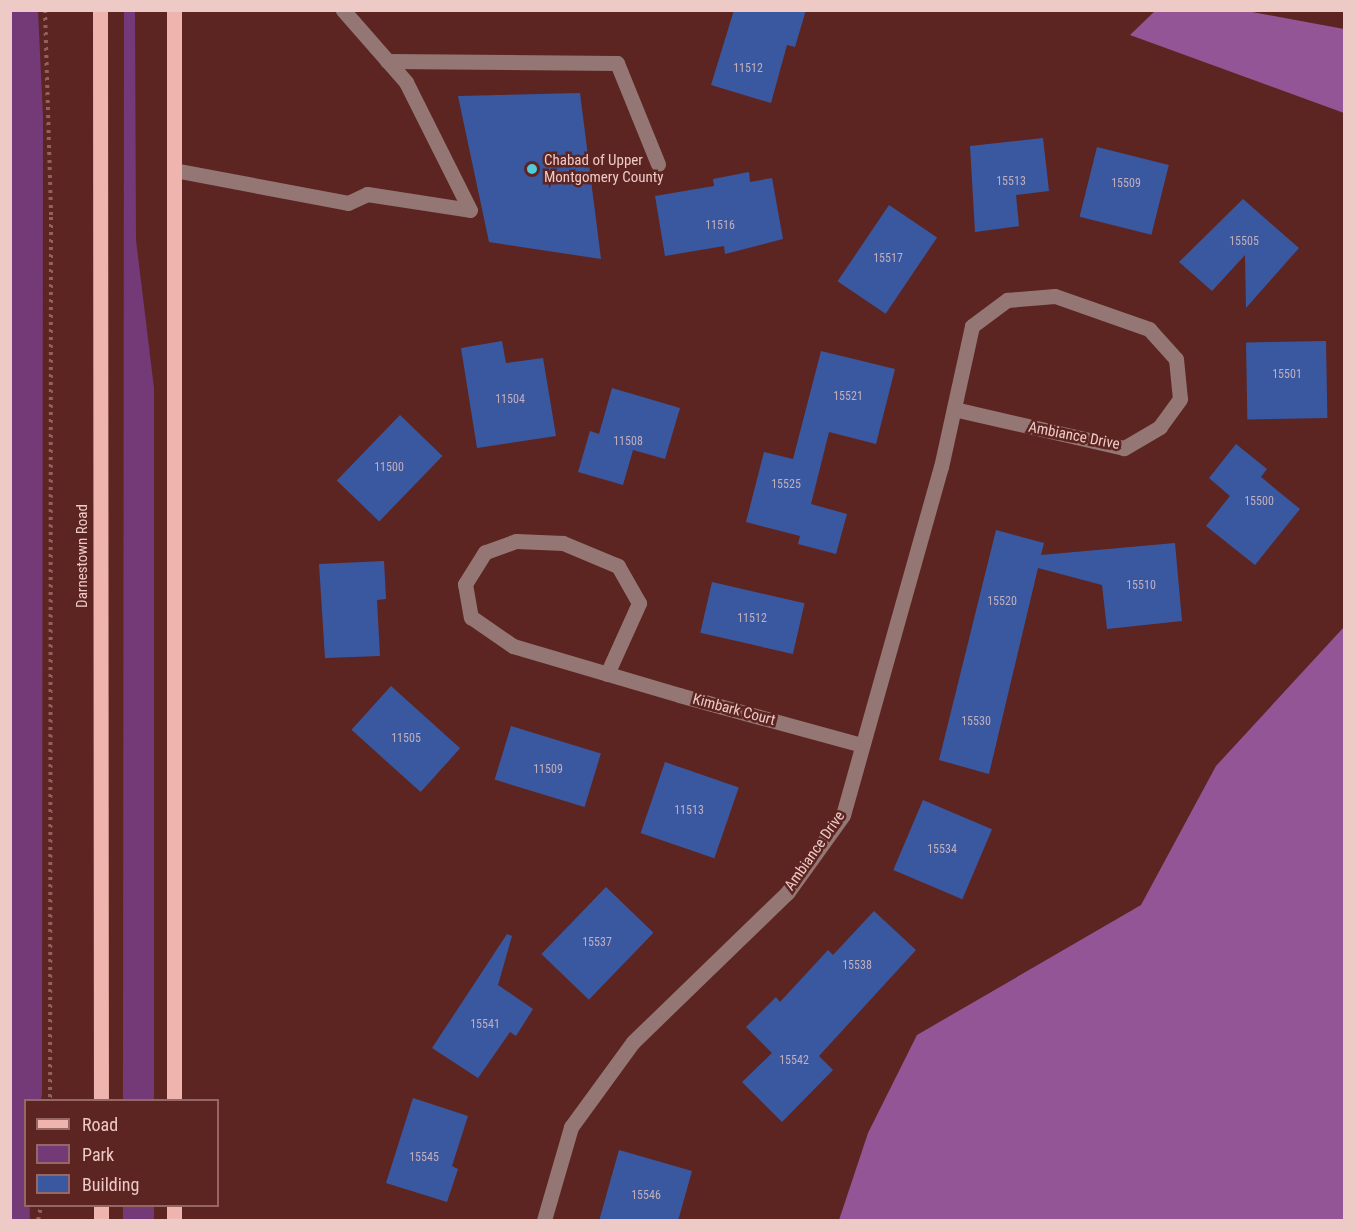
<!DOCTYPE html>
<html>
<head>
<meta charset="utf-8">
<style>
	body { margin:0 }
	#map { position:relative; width:1355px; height:1231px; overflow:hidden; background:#5c2522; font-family:"Roboto Condensed",sans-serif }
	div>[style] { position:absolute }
	.green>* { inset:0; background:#743a77; transform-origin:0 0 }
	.forest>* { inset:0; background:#935596 }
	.building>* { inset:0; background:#3a58a0; transform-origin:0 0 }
	.path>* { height:4px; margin-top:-2px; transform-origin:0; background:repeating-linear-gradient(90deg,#91615e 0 3px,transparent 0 7.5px) }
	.minor>* { height:15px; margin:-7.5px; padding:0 7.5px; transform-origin:7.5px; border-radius:7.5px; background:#947774 }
	.major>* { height:15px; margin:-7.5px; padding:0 7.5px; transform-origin:7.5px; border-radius:7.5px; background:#efb4ae }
	.dots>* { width:16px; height:16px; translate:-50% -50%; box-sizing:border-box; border:3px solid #5c2522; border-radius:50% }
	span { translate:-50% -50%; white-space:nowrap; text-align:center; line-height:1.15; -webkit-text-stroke:5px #5c2522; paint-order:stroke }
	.number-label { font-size:12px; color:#c1aebc }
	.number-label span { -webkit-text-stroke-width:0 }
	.poi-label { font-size:15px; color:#eecac6 }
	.left { translate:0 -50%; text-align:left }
	.street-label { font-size:15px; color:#eecac6 }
	.frame { position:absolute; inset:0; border:12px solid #eecac6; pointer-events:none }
	.legend { position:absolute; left:24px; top:1099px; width:195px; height:108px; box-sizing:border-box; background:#5c2522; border:2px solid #966764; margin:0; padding:8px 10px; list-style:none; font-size:18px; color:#eecac6 }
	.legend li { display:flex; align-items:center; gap:12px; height:30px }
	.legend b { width:30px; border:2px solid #966764 }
</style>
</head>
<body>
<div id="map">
	<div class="green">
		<div style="clip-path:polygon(135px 10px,136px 240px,154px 388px,154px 1100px,123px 1100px,124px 11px)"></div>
		<div style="clip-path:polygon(10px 11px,38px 11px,43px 117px,42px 1094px,41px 1100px,26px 1100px,30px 1220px,10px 1220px)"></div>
		<div style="left:123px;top:1206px;width:31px;height:14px"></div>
	</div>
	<div class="forest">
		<div style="clip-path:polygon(1155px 11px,1247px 11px,1344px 29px,1344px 113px,1130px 35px)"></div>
		<div style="clip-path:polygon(1344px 627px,1344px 1220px,839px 1220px,868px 1133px,917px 1035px,1141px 905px,1216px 766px)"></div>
	</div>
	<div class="building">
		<div style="clip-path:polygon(734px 10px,806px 10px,795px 47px,787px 45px,771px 103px,711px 85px)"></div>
		<div style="clip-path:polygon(580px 93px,601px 259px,489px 242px,458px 96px)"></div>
		<div style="clip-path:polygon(1043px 138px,1049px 191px,1016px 195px,1019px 226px,975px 232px,970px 146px)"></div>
		<div style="left:1097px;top:147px;width:74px;height:72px;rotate:14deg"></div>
		<div style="clip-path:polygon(749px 172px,750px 182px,772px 178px,783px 239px,725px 254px,724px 246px,665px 256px,655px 196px,714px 186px,713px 179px)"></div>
		<div style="clip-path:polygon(1243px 199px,1299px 248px,1246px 308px,1245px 255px,1212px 291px,1179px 262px)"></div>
		<div style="left:889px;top:205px;width:58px;height:92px;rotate:34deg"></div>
		<div style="clip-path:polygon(502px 341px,506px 363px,543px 358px,556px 436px,477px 448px,461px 348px)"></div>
		<div style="left:1326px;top:341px;width:77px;height:80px;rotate:89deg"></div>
		<div style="clip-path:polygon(821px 351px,895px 369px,876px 444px,829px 432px,811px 504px,847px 514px,836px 554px,798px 544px,800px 536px,746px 522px,764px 452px,793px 459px)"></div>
		<div style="clip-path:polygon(612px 388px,680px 408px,665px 459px,633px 450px,623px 485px,578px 472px,590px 431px,599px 434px)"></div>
		<div style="left:400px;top:415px;width:59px;height:91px;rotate:44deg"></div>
		<div style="clip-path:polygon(1236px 444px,1267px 469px,1261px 477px,1300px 509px,1255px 565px,1206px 526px,1230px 496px,1209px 478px)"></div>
		<div style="clip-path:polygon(996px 530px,1044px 543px,1041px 555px,1175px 543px,1182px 621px,1107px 629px,1102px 585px,1038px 568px,989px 774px,939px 760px)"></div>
		<div style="clip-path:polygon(384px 561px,386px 599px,377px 600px,380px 656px,325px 658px,319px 564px)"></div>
		<div style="left:712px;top:582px;width:95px;height:52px;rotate:13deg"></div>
		<div style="left:391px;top:686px;width:93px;height:59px;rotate:42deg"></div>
		<div style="left:511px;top:726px;width:94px;height:56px;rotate:17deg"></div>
		<div style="left:665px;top:762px;width:78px;height:75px;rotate:19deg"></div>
		<div style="left:923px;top:800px;width:75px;height:76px;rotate:23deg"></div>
		<div style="left:606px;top:887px;width:66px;height:93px;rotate:44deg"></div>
		<div style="clip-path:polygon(874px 911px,916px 950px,819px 1056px,833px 1070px,782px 1122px,742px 1082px,772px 1053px,746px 1027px,776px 997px,780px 1002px,828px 950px,833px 955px)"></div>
		<div style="clip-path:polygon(507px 934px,512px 936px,498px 985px,533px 1009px,516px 1036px,510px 1032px,478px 1078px,432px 1048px)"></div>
		<div style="clip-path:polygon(413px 1098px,468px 1116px,452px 1166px,458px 1169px,447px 1202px,386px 1183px)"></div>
		<div style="clip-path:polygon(619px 1150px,692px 1171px,678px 1221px,599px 1221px)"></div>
	</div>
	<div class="path">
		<div style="left:45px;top:10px;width:207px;rotate:88.3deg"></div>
		<div style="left:51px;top:217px;width:883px;rotate:90.06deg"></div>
		<div style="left:38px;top:1220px;width:14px;rotate:-78deg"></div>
	</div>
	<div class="minor">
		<div style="left:387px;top:61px;width:230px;rotate:0.5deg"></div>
		<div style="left:617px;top:63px;width:109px;rotate:67.9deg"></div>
		<div style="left:174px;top:170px;width:177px;rotate:10.7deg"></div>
		<div style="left:348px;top:203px;width:21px;rotate:-25deg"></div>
		<div style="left:367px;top:194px;width:104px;rotate:8.8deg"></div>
		<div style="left:470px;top:210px;width:143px;rotate:-116.6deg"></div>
		<div style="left:406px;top:82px;width:96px;rotate:-131.2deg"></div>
		<div style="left:607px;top:674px;width:78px;rotate:-65.7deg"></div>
		<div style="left:639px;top:603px;width:43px;rotate:-119.6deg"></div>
		<div style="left:618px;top:566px;width:60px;rotate:-157.3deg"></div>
		<div style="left:563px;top:543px;width:47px;rotate:-177.6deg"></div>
		<div style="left:516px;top:541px;width:33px;rotate:160deg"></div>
		<div style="left:485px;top:552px;width:38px;rotate:122deg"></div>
		<div style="left:465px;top:584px;width:34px;rotate:80deg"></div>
		<div style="left:471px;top:617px;width:51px;rotate:34.6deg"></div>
		<div style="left:513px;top:646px;width:173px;rotate:16.4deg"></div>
		<div style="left:679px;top:695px;width:190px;rotate:15.3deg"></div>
		<div style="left:544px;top:1220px;width:97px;rotate:-73.8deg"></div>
		<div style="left:571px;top:1127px;width:105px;rotate:-53.9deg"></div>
		<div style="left:633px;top:1042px;width:214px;rotate:-44.1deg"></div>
		<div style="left:787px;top:893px;width:96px;rotate:-54.3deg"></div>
		<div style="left:843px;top:815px;width:362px;rotate:-74.3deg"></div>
		<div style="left:941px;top:467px;width:144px;rotate:-77.6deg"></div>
		<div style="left:972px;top:326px;width:44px;rotate:-36.6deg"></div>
		<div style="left:1007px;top:300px;width:48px;rotate:-4.8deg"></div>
		<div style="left:1055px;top:296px;width:100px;rotate:19.3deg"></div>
		<div style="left:1149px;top:329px;width:40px;rotate:48deg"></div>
		<div style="left:1176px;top:359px;width:40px;rotate:84.3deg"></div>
		<div style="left:1180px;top:399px;width:34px;rotate:126deg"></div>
		<div style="left:1160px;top:427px;width:42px;rotate:149.7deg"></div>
		<div style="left:1124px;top:448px;width:174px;rotate:-167.1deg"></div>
	</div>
	<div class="major">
		<div style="left:100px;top:10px;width:1090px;rotate:89.95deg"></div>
		<div style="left:174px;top:1100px;width:1090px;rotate:-90deg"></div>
		<div style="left:101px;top:1206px;width:14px;rotate:90deg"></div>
		<div style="left:174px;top:1206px;width:14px;rotate:90deg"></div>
	</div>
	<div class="dots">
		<div style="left:532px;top:169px;background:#52cbd8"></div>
	</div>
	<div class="number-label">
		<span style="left:748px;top:69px">11512</span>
		<span style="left:1011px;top:182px">15513</span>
		<span style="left:1126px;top:184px">15509</span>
		<span style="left:720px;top:226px">11516</span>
		<span style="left:1244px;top:242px">15505</span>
		<span style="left:888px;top:259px">15517</span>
		<span style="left:1287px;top:375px">15501</span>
		<span style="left:848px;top:397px">15521</span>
		<span style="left:510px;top:400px">11504</span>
		<span style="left:628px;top:442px">11508</span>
		<span style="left:389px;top:468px">11500</span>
		<span style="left:786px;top:485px">15525</span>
		<span style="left:1259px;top:502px">15500</span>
		<span style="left:1141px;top:586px">15510</span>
		<span style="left:1002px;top:602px">15520</span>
		<span style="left:752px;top:619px">11512</span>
		<span style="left:976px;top:722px">15530</span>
		<span style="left:406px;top:739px">11505</span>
		<span style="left:548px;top:770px">11509</span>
		<span style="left:689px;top:811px">11513</span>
		<span style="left:942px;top:850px">15534</span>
		<span style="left:597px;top:943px">15537</span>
		<span style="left:857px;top:966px">15538</span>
		<span style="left:485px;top:1025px">15541</span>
		<span style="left:794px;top:1061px">15542</span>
		<span style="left:424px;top:1158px">15545</span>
		<span style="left:646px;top:1196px">15546</span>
	</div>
	<div class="poi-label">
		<span class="left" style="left:544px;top:169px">Chabad of Upper<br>Montgomery County</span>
	</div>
	<div class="street-label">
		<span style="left:1074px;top:436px;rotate:11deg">Ambiance Drive</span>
		<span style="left:83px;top:556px;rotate:-90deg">Darnestown Road</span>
		<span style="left:734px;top:710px;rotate:15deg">Kimbark Court</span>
		<span style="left:815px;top:851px;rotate:-55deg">Ambiance Drive</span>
	</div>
	<div class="frame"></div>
	<ul class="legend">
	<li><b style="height:8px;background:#efb4ae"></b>Road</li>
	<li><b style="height:16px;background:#743a77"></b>Park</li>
	<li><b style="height:16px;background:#3a58a0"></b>Building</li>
	</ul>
</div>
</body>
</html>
